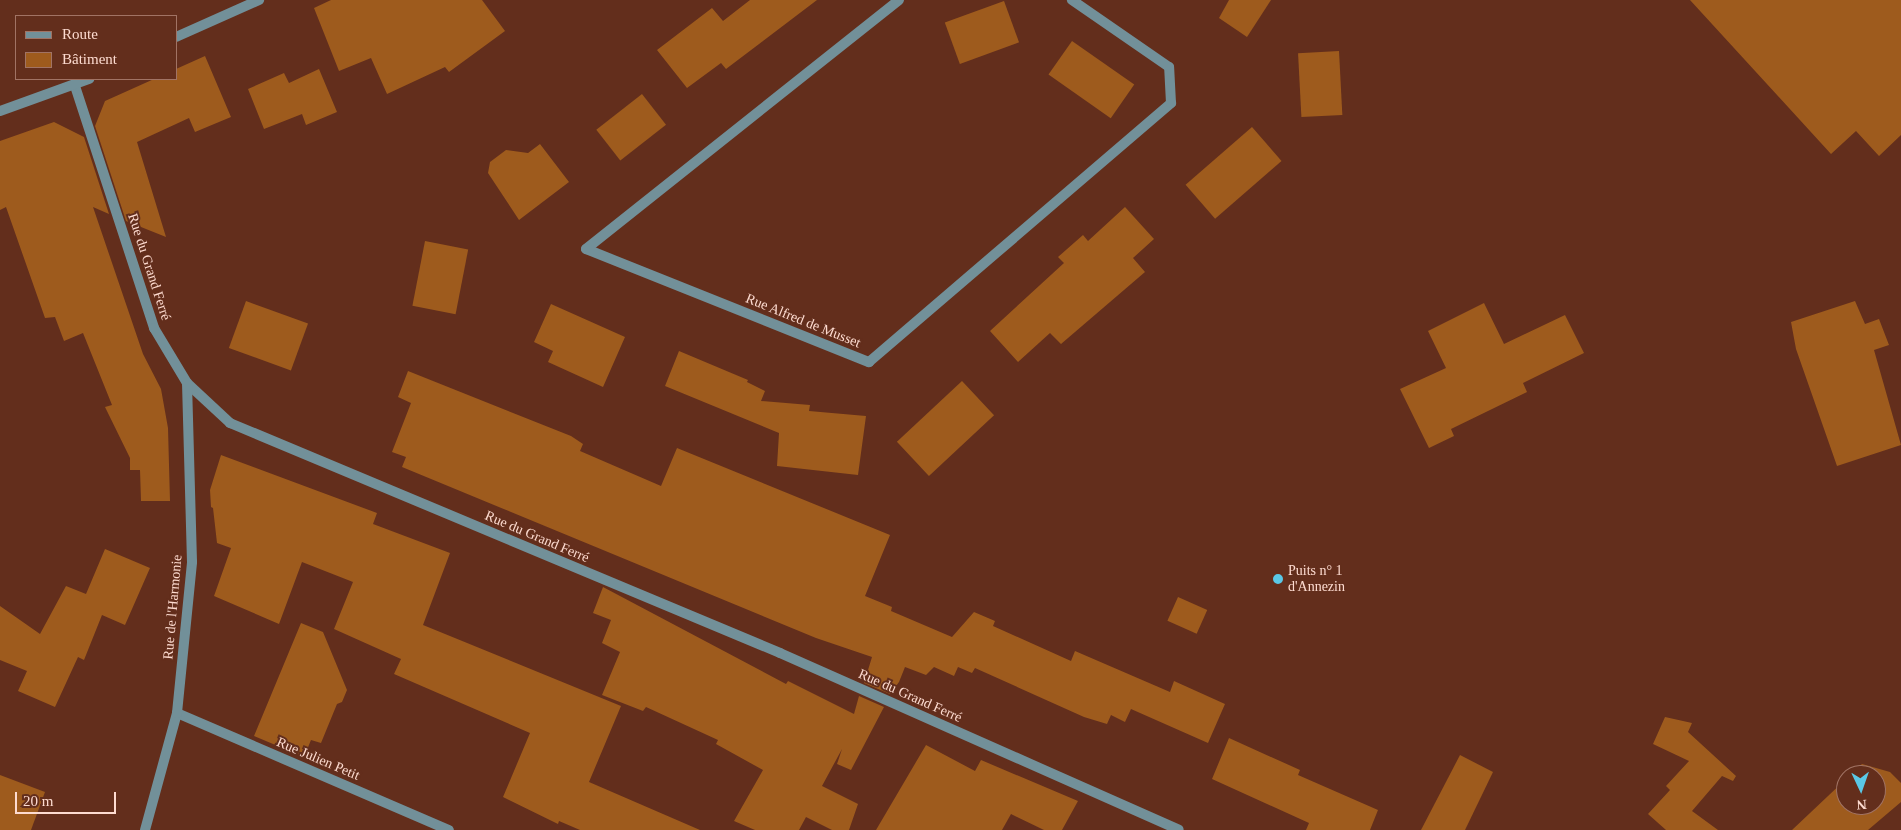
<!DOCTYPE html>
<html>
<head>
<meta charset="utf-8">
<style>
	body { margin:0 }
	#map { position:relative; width:1901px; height:830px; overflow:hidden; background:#632e1c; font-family:"Times New Roman",serif }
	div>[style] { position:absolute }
	.building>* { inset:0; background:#9e5b1d; transform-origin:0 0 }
	.minor>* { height:10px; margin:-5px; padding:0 5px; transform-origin:5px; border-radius:5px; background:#729099 }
	.tertiary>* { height:10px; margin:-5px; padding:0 5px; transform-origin:5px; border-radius:5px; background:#729099 }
	.dots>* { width:14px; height:14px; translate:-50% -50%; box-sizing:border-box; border:2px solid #632e1c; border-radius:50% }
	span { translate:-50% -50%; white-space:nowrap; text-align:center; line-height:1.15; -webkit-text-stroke:4px #632e1c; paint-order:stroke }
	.street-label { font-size:14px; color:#fddbd0 }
	.poi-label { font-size:14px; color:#fddbd0 }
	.left { translate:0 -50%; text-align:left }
	.legend { position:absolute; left:15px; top:15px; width:162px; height:65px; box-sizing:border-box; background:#632e1c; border:1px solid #a17364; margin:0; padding:6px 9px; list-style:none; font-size:15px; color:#fddbd0 }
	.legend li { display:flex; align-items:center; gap:10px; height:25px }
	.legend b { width:25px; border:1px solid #a17364 }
	.north { position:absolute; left:1836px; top:765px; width:50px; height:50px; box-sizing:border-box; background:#632e1c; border:1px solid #a17364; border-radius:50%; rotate:177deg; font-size:14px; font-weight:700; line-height:20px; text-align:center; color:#fddbd0 }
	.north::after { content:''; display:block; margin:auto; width:18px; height:22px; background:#5ac8e6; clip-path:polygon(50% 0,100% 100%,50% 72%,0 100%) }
	.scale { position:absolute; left:15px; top:792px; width:101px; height:22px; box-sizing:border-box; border:2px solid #fddbd0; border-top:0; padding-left:6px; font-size:15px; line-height:18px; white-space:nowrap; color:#fddbd0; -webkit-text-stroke:4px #632e1c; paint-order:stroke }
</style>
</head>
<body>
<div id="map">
	<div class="building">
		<div style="clip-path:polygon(331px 0,482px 0,505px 31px,449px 72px,445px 67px,387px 94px,371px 58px,339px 71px,314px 8px)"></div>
		<div style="clip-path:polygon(750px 0,817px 0,726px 69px,721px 63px,687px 88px,657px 50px,712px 8px,723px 21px)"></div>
		<div style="clip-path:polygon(1229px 0,1271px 0,1247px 37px,1219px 18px)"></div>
		<div style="clip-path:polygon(1690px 0,1901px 0,1901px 135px,1879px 156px,1856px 131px,1831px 154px)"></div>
		<div style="left:1004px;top:1px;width:44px;height:63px;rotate:70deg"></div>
		<div style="left:1072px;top:41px;width:76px;height:41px;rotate:35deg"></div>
		<div style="left:1339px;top:51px;width:64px;height:41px;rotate:87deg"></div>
		<div style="clip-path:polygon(205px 56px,231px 117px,195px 132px,189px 118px,137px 142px,166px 237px,126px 221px,95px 126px,105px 101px,154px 79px,176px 79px,176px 69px)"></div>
		<div style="clip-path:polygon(319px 69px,337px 112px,306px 125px,302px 114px,264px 129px,248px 89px,284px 73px,289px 83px)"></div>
		<div style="left:642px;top:94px;width:39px;height:58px;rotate:52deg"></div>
		<div style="clip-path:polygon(54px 122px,84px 137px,109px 214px,93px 207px,143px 354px,161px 389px,168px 428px,170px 501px,141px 501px,140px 470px,130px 470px,130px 458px,105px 407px,112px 405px,83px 333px,64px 341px,55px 317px,45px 318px,6px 207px,0 210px,0 141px)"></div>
		<div style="left:1252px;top:127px;width:45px;height:88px;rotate:49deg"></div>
		<div style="clip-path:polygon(540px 144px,569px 182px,519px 220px,488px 173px,490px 162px,506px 150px,528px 153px)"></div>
		<div style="clip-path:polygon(1125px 207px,1154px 239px,1133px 258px,1145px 272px,1061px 344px,1050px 333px,1018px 362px,990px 331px,1064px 263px,1058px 257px,1083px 235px,1088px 241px)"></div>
		<div style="left:425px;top:241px;width:44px;height:66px;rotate:11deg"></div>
		<div style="left:246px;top:301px;width:66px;height:50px;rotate:20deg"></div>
		<div style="clip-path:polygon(1855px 301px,1865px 324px,1879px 319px,1889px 345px,1874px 350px,1901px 445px,1837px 466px,1796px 349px,1791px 322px)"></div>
		<div style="clip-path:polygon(1484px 303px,1504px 344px,1565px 315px,1584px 353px,1523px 383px,1527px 392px,1451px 429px,1454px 436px,1429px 448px,1400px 389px,1446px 368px,1428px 331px)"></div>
		<div style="clip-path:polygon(551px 304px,625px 337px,603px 387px,548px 362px,553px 351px,534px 342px)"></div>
		<div style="clip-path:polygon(679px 351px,748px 380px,747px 382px,765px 391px,761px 401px,810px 405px,809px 411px,866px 416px,858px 475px,777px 466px,779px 433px,665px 386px)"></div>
		<div style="clip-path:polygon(408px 371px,571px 436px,583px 444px,580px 451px,661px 486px,677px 448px,890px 535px,865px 596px,892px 607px,891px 611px,952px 637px,974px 612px,995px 621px,993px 626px,1071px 661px,1075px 651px,1170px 692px,1174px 681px,1225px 704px,1208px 743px,1131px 709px,1125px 722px,1111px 715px,1107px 724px,1084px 717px,975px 668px,972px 673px,958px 667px,954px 676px,934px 667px,926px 675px,905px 667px,899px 682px,890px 694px,864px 683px,872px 657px,816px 638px,402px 467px,406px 457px,392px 452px,411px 403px,398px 397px)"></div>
		<div style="left:962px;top:381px;width:47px;height:89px;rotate:47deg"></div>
		<div style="clip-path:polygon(221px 455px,377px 513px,373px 524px,450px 553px,423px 625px,621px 706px,589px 782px,700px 830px,580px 830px,559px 821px,558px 824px,503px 797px,530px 733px,394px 674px,401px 659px,334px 629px,353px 582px,302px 562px,279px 624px,214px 596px,231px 548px,217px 543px,213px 508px,211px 507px,210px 490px)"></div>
		<div style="clip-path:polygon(105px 549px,150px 568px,125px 625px,102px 615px,84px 660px,78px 657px,55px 707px,18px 691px,27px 671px,0 660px,0 606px,40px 634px,66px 586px,86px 594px)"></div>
		<div style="clip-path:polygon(603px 587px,786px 684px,788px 681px,854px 714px,859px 696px,884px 707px,851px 770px,837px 764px,842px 749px,822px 786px,858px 804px,849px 830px,832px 830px,806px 817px,799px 830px,755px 830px,734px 821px,763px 770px,716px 744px,718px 740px,646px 707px,643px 711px,602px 695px,620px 652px,602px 643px,611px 620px,593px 613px)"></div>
		<div style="left:1178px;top:597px;width:32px;height:26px;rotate:24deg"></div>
		<div style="clip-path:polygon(301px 623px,323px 632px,347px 690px,342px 702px,337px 704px,321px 743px,311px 740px,304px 757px,254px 736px)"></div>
		<div style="clip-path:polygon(1665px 717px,1692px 723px,1688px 732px,1736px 776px,1733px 781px,1722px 776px,1692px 811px,1718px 830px,1666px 830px,1648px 814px,1670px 790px,1666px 786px,1689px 761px,1653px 744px)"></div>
		<div style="clip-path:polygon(1229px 738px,1300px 770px,1298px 775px,1378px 810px,1370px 830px,1306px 830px,1309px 823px,1212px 779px)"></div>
		<div style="clip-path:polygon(926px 745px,975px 771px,981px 760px,1078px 801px,1062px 830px,1044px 830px,1011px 814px,1002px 830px,876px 830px)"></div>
		<div style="clip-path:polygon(1460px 755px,1493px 772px,1465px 830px,1421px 830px)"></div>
		<div style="clip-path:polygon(1862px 764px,1890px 772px,1901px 783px,1901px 802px,1868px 830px,1792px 830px,1846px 779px,1846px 805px,1876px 805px,1876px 775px,1850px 775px)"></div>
		<div style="clip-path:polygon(0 775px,45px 792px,31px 830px,0 830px)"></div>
	</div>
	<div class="minor">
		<div style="left:899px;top:0;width:400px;rotate:141.5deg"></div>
		<div style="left:586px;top:249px;width:305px;rotate:21.8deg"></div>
		<div style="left:869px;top:362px;width:398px;rotate:-40.6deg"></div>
		<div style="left:1171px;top:103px;width:36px;rotate:-93deg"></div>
		<div style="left:1169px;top:67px;width:118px;rotate:-145.4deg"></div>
		<div style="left:75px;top:86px;width:255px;rotate:71.9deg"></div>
		<div style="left:154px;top:328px;width:64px;rotate:59deg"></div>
		<div style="left:187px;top:383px;width:59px;rotate:42.9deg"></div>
		<div style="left:230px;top:423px;width:596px;rotate:22.69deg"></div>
		<div style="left:780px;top:653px;width:436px;rotate:23.9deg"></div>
		<div style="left:177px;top:713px;width:296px;rotate:23.3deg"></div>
		<div style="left:145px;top:830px;width:121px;rotate:-74.7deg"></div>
		<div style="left:177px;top:713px;width:152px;rotate:-84.3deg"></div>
		<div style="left:192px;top:562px;width:179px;rotate:-91.6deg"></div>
	</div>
	<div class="tertiary">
		<div style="left:176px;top:37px;width:91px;rotate:-24deg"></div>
		<div style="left:0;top:111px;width:95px;rotate:-19.8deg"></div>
	</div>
	<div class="dots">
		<div style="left:1278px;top:579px;background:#5ac8e6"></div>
	</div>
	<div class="street-label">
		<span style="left:149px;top:267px;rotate:72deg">Rue du Grand Ferré</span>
		<span style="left:803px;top:321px;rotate:22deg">Rue Alfred de Musset</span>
		<span style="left:537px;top:537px;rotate:23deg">Rue du Grand Ferré</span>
		<span style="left:173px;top:607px;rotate:-85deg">Rue de l'Harmonie</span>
		<span style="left:910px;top:696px;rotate:24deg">Rue du Grand Ferré</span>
		<span style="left:318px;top:759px;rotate:23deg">Rue Julien Petit</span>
	</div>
	<div class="poi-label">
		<span class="left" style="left:1288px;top:579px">Puits n° 1<br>d'Annezin</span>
	</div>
	<ul class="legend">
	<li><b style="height:6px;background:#729099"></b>Route</li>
	<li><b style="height:14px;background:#9e5b1d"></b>Bâtiment</li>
	</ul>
	<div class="north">N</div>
	<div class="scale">20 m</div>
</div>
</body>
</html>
